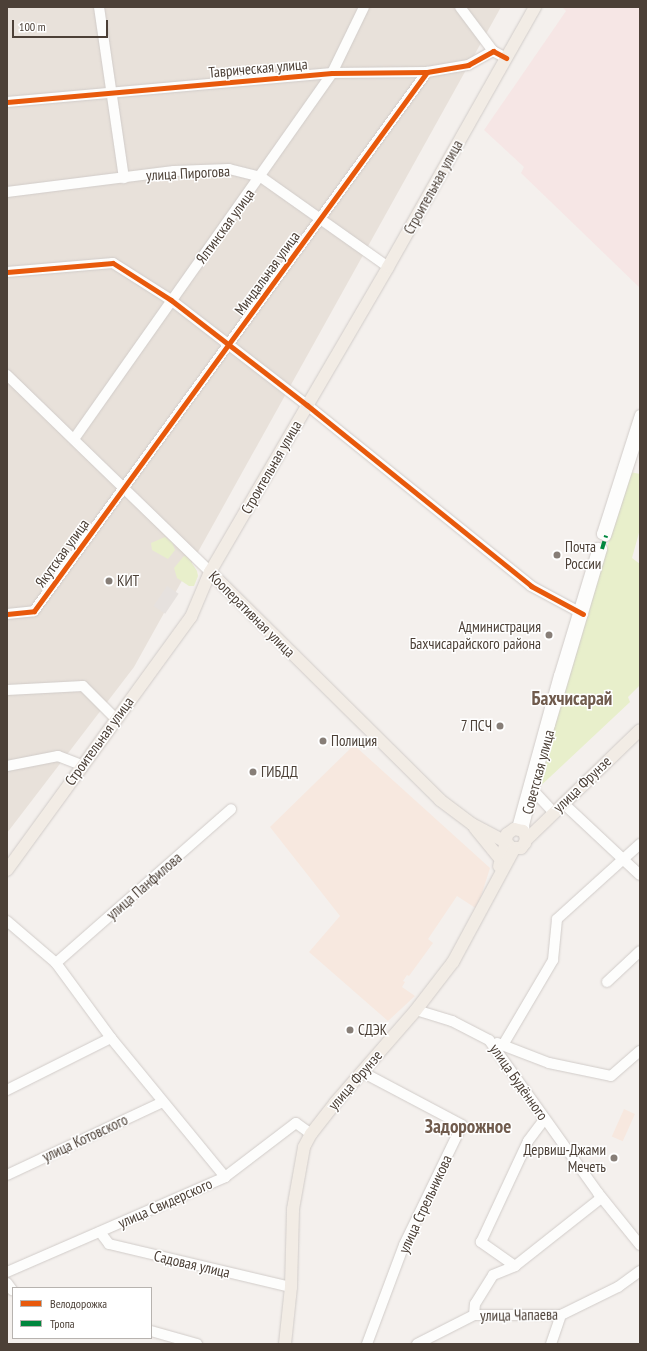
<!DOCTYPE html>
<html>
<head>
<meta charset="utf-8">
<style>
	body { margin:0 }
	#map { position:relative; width:647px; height:1351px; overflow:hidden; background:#f4f0ed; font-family:"PT Sans Narrow",sans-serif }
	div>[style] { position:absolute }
	.residential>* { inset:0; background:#e8e1da }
	.commercial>* { inset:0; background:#f7e8df; transform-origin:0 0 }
	.medical>* { inset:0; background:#f6e6e5 }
	.green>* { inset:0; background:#e8efcb }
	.parking>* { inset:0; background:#e6e1de; transform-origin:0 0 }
	.roads { filter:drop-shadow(0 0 1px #d1ccc9) drop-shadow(0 0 1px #d1ccc9) }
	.minor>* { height:10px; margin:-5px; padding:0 5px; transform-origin:5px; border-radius:5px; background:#fdfdfc }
	.major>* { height:12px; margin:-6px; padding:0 6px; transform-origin:6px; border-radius:6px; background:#f2ece5 }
	.quiet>* { height:4px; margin-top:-2px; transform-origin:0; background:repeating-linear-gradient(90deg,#00873e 0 8px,transparent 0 12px) }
	.cycleway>* { height:5px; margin:-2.5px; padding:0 2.5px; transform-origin:2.5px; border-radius:2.5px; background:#e8590c }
	.dots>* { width:11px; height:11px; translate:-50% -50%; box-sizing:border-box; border:2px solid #fff; border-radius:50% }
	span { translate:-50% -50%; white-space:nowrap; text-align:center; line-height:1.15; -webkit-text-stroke:3px #fff; paint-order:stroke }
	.street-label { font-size:15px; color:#4c4037 }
	.poi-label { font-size:15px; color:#4c4037 }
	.left { translate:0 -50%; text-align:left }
	.right { translate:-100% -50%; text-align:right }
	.district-label { font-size:19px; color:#705b4d; font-weight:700 }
	.frame { position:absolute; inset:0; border:8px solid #4c4037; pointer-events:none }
	.legend { position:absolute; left:12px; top:1287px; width:140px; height:52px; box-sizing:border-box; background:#fff; border:1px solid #b7b3af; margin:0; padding:5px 7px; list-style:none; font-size:12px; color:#4c4037 }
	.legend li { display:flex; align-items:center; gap:8px; height:20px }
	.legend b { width:20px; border:1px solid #b7b3af }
	.scale { position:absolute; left:12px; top:20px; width:96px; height:18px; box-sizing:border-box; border:2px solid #4c4037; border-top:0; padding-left:5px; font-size:12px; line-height:14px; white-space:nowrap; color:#4c4037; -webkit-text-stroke:3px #fff; paint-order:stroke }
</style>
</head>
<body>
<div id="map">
	<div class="residential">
		<div style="clip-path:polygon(7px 7px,501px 7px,134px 667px,7px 833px)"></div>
	</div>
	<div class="commercial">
		<div style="clip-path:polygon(354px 745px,490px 868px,477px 909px,457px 896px,428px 939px,433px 943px,409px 976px,407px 975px,403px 981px,405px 982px,402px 987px,415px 996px,388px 1021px,309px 952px,340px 916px,270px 827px)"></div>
		<div style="left:624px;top:1109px;width:12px;height:30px;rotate:24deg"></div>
	</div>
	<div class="medical">
		<div style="clip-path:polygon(562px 7px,640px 7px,640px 288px,521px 173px,524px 167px,484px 130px,566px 11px)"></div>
	</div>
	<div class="green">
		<div style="clip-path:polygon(630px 472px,640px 474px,640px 529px,632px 558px,640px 564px,640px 685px,628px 697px,630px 702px,533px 793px)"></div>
		<div style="clip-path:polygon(165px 537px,172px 542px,175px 550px,168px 559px,152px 550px,151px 543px)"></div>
		<div style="clip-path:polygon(184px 556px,188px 557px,197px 571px,198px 576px,194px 586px,189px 586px,177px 578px,174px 568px)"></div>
	</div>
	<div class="parking">
		<div style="left:167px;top:586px;width:14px;height:24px;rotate:34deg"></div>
	</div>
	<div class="roads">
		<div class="minor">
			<div style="left:99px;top:7px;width:173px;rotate:81.7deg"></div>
			<div style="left:460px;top:7px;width:55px;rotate:53.1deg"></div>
			<div style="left:7px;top:102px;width:326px;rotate:-5.1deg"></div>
			<div style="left:332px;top:73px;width:95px;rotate:-0.6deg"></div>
			<div style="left:427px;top:72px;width:42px;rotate:-9.7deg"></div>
			<div style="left:468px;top:65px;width:29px;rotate:-29deg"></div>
			<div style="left:493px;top:51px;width:15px;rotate:28deg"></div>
			<div style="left:7px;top:192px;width:168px;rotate:-7.2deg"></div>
			<div style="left:174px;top:171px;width:55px;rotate:-2.1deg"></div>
			<div style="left:229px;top:169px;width:33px;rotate:14deg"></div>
			<div style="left:261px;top:177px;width:156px;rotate:35.3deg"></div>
			<div style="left:7px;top:272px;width:106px;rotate:-4.9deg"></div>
			<div style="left:113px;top:263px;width:69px;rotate:32.5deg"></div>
			<div style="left:171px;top:300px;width:172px;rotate:37.7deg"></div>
			<div style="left:307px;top:405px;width:288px;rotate:38.9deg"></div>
			<div style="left:531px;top:586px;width:59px;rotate:28.3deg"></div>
			<div style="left:7px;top:375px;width:283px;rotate:44.1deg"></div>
			<div style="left:640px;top:415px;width:125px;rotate:107.7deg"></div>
			<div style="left:602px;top:534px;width:4px;rotate:27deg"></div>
			<div style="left:606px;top:536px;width:110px;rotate:-72.1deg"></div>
			<div style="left:74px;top:439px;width:448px;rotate:-54.8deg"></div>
			<div style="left:332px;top:73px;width:73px;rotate:-64.1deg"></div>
			<div style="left:7px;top:614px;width:27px;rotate:-6deg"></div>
			<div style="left:34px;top:611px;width:667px;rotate:-53.9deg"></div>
			<div style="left:7px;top:690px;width:76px;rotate:-3deg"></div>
			<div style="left:83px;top:686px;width:47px;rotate:45deg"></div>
			<div style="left:7px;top:766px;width:52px;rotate:-11.1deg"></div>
			<div style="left:58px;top:756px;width:25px;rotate:21deg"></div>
			<div style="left:530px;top:787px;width:34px;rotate:47deg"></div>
			<div style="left:563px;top:803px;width:105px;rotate:43.1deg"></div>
			<div style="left:517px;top:828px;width:158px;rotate:-74.6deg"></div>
			<div style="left:559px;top:676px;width:134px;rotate:-73.1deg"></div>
			<div style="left:598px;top:548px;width:4px;rotate:14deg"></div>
			<div style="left:602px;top:549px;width:183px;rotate:106.5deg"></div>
			<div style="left:550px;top:724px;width:104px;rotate:104.4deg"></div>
			<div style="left:524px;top:825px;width:9px;rotate:84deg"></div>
			<div style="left:7px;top:921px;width:65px;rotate:40.6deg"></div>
			<div style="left:56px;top:963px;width:93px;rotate:53.7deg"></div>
			<div style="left:111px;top:1038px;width:180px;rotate:50.6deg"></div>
			<div style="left:56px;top:963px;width:233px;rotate:-41.3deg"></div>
			<div style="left:607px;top:982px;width:45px;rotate:-43.2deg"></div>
			<div style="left:416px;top:1010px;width:38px;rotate:17deg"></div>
			<div style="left:452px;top:1021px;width:42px;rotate:27.2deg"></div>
			<div style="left:489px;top:1040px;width:188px;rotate:54.5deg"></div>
			<div style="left:598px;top:1193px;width:67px;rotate:51.1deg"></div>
			<div style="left:497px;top:1043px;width:56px;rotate:21deg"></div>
			<div style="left:549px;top:1063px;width:63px;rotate:11.8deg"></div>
			<div style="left:611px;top:1076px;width:38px;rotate:-41deg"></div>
			<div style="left:503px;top:1045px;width:99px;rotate:-59.5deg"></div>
			<div style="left:553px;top:960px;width:41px;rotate:-84.4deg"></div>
			<div style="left:557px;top:919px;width:112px;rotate:-42.1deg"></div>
			<div style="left:362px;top:1072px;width:113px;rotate:27.9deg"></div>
			<div style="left:462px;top:1125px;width:133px;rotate:115.8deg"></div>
			<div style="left:404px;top:1245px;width:106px;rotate:110.5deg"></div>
			<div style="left:7px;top:1090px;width:116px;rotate:-26.6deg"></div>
			<div style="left:7px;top:1175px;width:172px;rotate:-25.1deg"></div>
			<div style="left:100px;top:1232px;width:15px;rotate:53deg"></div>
			<div style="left:109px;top:1244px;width:187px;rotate:13.3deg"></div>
			<div style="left:515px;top:1266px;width:42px;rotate:-144.8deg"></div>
			<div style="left:481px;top:1242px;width:111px;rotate:-65deg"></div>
			<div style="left:528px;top:1141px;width:26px;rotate:-53deg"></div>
			<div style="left:7px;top:1272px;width:238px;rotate:-23.5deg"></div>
			<div style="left:225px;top:1177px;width:89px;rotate:-37.3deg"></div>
			<div style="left:296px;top:1123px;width:19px;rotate:36deg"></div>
			<div style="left:7px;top:1283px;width:9px;rotate:54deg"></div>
			<div style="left:474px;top:1315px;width:11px;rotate:-85deg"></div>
			<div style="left:475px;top:1304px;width:34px;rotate:-58deg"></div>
			<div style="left:493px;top:1275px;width:24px;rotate:-22deg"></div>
			<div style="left:515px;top:1266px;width:110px;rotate:-38.3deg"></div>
			<div style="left:151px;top:1331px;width:48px;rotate:15.8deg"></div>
			<div style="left:417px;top:1344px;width:64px;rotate:-27deg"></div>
			<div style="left:474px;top:1315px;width:87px"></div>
			<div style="left:561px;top:1315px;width:64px;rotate:-26.2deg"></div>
			<div style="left:618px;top:1287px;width:27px;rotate:-36deg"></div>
			<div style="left:551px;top:1344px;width:31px;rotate:-71deg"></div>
		</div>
		<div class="major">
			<div style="left:210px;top:572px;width:324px;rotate:44.7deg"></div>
			<div style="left:440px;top:800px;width:40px;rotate:37deg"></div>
			<div style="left:472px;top:824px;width:38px;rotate:28deg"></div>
			<div style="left:506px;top:842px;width:8px;rotate:45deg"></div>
			<div style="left:512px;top:848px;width:9px"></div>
			<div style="left:521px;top:848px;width:6px;rotate:-51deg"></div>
			<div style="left:525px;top:843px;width:6px;rotate:-81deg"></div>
			<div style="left:526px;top:837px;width:7px;rotate:-117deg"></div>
			<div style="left:523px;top:831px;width:9px;rotate:-167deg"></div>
			<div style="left:514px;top:829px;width:9px;rotate:144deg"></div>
			<div style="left:507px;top:834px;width:8px;rotate:97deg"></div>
			<div style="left:506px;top:842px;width:25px;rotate:106deg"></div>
			<div style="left:475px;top:828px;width:41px;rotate:50.9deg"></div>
			<div style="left:526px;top:840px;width:158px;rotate:-44deg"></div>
			<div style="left:7px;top:870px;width:313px;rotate:-54deg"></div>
			<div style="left:191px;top:617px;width:49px;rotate:-67.1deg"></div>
			<div style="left:210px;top:572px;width:353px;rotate:-59.7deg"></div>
			<div style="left:388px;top:267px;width:299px;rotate:-60.5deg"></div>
			<div style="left:285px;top:1344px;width:57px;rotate:-84deg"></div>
			<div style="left:291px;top:1287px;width:78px;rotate:-88.5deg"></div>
			<div style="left:293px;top:1209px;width:63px;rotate:-79.9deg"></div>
			<div style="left:304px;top:1147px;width:15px;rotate:-62deg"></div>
			<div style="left:311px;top:1134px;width:39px;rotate:-52deg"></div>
			<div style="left:335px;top:1103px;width:123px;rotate:-48.9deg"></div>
			<div style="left:416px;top:1010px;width:61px;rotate:-52.4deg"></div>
			<div style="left:453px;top:962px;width:128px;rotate:-61.6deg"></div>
		</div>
	</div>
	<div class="quiet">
		<div style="left:602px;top:549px;width:14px;rotate:-73deg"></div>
	</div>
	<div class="cycleway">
		<div style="left:7px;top:102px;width:326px;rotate:-5.1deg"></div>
		<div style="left:332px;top:73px;width:95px;rotate:-0.6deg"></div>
		<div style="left:427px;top:72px;width:42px;rotate:-9.7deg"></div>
		<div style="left:468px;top:65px;width:29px;rotate:-29deg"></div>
		<div style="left:493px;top:51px;width:15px;rotate:28deg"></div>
		<div style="left:7px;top:272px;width:106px;rotate:-4.9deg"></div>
		<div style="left:113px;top:263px;width:69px;rotate:32.5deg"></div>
		<div style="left:171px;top:300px;width:172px;rotate:37.7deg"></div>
		<div style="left:307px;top:405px;width:288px;rotate:38.9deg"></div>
		<div style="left:531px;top:586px;width:59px;rotate:28.3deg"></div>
		<div style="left:7px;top:614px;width:27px;rotate:-6deg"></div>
		<div style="left:34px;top:611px;width:667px;rotate:-53.9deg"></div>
	</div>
	<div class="dots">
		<div style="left:557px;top:555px;background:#877e77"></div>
		<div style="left:109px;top:581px;background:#877e77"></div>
		<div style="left:549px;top:635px;background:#877e77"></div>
		<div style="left:500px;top:726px;background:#877e77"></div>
		<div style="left:323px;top:741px;background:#877e77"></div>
		<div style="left:253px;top:772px;background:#877e77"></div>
		<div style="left:350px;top:1030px;background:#877e77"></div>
		<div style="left:614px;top:1158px;background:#877e77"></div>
	</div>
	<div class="street-label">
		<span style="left:258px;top:68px;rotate:-5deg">Таврическая улица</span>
		<span style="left:188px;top:173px;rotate:-3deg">улица Пирогова</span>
		<span style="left:433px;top:187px;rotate:-61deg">Строительная улица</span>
		<span style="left:225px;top:226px;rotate:-54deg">Ялтинская улица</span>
		<span style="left:267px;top:273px;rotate:-54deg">Миндальная улица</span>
		<span style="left:271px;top:467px;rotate:-60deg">Строительная улица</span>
		<span style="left:62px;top:553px;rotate:-54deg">Якутская улица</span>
		<span style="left:252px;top:614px;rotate:45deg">Кооперативная улица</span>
		<span style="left:99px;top:741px;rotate:-54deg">Строительная улица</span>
		<span style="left:538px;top:772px;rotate:-75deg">Советская улица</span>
		<span style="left:582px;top:784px;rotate:-44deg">улица Фрунзе</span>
		<span style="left:144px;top:886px;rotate:-41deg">улица Панфилова</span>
		<span style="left:355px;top:1080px;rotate:-49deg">улица Фрунзе</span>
		<span style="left:519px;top:1082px;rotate:55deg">улица Будённого</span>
		<span style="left:85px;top:1138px;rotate:-25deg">улица Котовского</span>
		<span style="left:165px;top:1203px;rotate:-24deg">улица Свидерского</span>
		<span style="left:425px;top:1204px;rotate:-65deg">улица Стрельникова</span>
		<span style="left:192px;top:1264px;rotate:13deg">Садовая улица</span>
		<span style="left:519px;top:1315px;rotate:-1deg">улица Чапаева</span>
	</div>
	<div class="poi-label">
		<span class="left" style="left:565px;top:555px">Почта<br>России</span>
		<span class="left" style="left:117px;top:581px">КИТ</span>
		<span class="right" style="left:541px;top:635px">Администрация<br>Бахчисарайского района</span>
		<span class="right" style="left:492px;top:726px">7 ПСЧ</span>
		<span class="left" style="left:331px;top:741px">Полиция</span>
		<span class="left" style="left:261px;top:772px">ГИБДД</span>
		<span class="left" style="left:358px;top:1030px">СДЭК</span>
		<span class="right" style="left:606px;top:1158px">Дервиш-Джами<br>Мечеть</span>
	</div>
	<div class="district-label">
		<span style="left:572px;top:699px">Бахчисарай</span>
		<span style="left:468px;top:1127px">Задорожное</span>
	</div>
	<div class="frame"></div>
	<ul class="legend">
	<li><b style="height:5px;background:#e8590c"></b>Велодорожка</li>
	<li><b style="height:5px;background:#00873e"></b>Тропа</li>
	</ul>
	<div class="scale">100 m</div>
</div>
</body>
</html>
